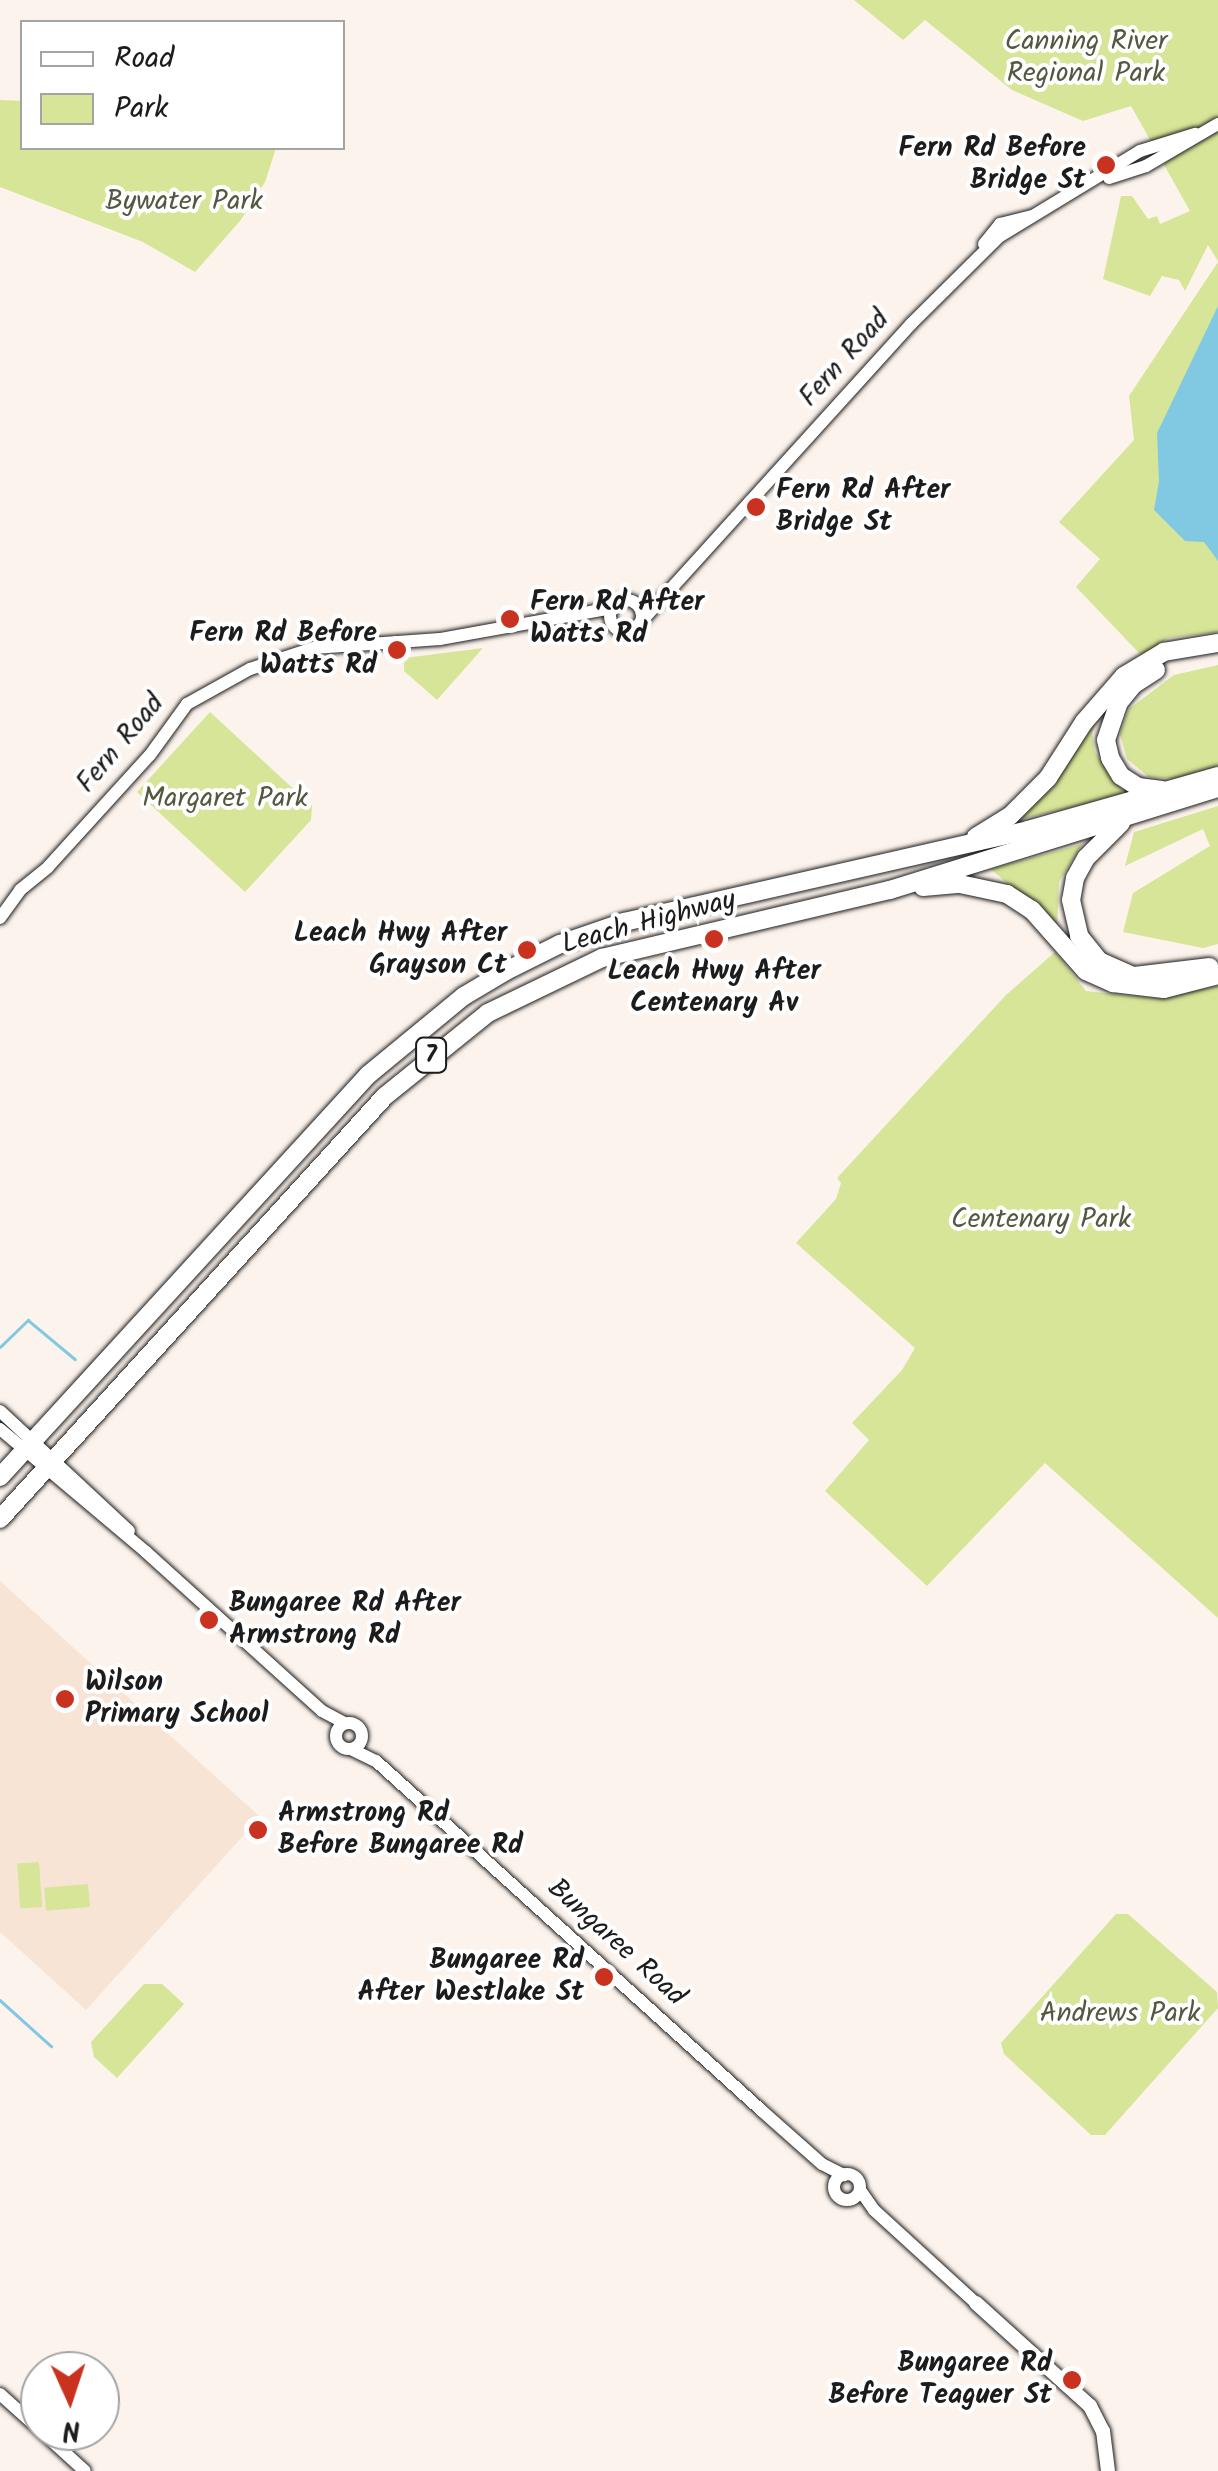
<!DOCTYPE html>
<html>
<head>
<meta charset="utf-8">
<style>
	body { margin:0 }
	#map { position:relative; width:1218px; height:2471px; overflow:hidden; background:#fcf3ec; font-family:Kalam,sans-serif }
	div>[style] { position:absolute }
	.built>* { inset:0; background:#f8e4d5 }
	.green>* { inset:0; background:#d7e598; transform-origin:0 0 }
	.water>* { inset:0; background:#81c9e2 }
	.stream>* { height:2.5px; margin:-1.25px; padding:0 1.25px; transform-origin:1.25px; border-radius:1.25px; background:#81c9e2 }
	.roads { filter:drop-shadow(0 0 2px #1c1c1c) drop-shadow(0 0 2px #1c1c1c) }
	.tertiary>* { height:12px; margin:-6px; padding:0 6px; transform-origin:6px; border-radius:6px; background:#fff }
	.tertiary>.ring { margin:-6px; padding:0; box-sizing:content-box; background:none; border:12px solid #fff; border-radius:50% }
	.secondary>* { height:14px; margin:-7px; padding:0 7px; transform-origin:7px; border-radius:7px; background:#fff }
	.trunk>* { height:18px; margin:-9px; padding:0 9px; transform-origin:9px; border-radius:9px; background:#fff }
	.dots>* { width:28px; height:28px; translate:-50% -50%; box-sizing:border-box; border:5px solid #fff; border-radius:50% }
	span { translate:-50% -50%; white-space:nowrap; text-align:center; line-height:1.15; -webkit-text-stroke:8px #fff; paint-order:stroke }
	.shield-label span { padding:2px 8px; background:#fff; border:2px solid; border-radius:8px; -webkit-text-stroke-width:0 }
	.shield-label { font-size:25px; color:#1c1c1c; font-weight:700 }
	.park-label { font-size:28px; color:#545841 }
	.poi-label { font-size:28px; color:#1c1c1c; font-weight:700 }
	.right { translate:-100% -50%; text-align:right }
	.left { translate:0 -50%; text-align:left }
	.street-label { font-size:28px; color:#1c1c1c }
	.legend { position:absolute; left:20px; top:20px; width:325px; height:130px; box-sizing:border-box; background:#fff; border:2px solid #a4a4a4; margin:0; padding:12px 18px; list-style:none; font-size:30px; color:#1c1c1c }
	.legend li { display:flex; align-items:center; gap:20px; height:50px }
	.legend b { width:50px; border:2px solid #a4a4a4 }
	.north { position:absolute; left:20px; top:2351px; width:100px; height:100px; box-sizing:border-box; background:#fff; border:2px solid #a4a4a4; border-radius:50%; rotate:177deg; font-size:28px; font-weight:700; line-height:40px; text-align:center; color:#1c1c1c }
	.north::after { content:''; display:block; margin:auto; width:35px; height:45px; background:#c8321e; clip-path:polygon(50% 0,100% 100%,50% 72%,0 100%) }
</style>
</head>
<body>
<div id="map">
	<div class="built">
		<div style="clip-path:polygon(0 1581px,260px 1817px,86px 2010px,0 1932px)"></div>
	</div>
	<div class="green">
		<div style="clip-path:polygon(854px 0,1218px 0,1218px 261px,1208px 245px,1185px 291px,1179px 280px,1162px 276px,1150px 296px,1103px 279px,1121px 196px,1132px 196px,1148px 219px,1157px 216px,1160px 224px,1190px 211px,1131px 106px,1083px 121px,1012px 90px,925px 20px,903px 40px)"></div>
		<div style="clip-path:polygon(0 100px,22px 101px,22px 148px,276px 148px,265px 182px,240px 221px,195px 272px,143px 242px,0 187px)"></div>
		<div style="clip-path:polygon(1218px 262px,1218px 632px,1169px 638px,1141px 655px,1076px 587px,1100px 559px,1059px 522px,1134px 440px,1129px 396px)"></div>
		<div style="clip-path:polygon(483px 648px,437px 700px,404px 671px,404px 658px)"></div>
		<div style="clip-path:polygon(1218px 665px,1218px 766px,1177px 779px,1149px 777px,1127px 759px,1120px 734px,1129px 709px,1174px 675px)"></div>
		<div style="clip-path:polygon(210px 712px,312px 806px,311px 820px,245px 892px,137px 792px)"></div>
		<div style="clip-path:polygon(1099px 713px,1092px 733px,1095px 752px,1122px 790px,1121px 796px,1017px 820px)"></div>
		<div style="clip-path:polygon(1218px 806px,1218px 944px,1203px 948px,1123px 932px,1133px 893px,1210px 846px,1203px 829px,1125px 866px,1134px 832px)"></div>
		<div style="clip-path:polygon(1082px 844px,1059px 882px,1057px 928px,991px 869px)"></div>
		<div style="clip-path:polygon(1055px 952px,1086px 991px,1153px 998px,1218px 986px,1218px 1618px,1045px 1463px,927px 1586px,825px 1491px,869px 1440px,852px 1423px,902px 1370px,915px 1348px,796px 1243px,836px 1199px,841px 1183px,837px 1178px,1006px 995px)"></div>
		<div style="left:39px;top:1862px;width:45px;height:22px;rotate:86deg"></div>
		<div style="left:88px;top:1884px;width:23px;height:44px;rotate:85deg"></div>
		<div style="clip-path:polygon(1116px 1914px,1128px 1914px,1217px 1992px,1218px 2008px,1105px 2135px,1091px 2135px,1004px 2054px,1001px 2043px)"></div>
		<div style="clip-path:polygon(144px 1984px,162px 1984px,184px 2004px,117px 2078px,94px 2057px,91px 2042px)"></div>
	</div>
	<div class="water">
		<div style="clip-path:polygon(1218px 306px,1218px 561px,1204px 542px,1185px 541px,1154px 510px,1159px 481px,1157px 433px)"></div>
	</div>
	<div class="stream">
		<div style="left:0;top:1347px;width:39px;rotate:-44deg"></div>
		<div style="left:28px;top:1320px;width:61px;rotate:39.7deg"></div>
		<div style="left:0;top:2000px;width:69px;rotate:42deg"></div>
	</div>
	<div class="roads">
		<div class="tertiary">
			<div style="left:1109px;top:178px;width:39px;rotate:-18deg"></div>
			<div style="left:1146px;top:166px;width:83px;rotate:-30.3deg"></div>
			<div style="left:984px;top:244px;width:26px;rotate:-51deg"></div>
			<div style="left:1000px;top:224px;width:32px;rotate:-14deg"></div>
			<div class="ring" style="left:610px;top:600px;width:20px;height:20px"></div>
			<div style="left:639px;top:624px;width:405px;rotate:-47.8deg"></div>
			<div style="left:911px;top:324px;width:125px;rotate:-44.7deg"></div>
			<div style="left:1000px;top:236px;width:164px;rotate:-31.3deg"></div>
			<div style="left:1140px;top:151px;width:58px;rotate:-17.2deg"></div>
			<div style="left:0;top:918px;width:34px;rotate:-54deg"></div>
			<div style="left:20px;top:890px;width:36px;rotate:-39deg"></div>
			<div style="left:48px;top:867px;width:151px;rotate:-47.7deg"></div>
			<div style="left:150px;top:755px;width:63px;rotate:-54deg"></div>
			<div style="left:187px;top:704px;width:72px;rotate:-29.1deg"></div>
			<div style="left:250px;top:669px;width:67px;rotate:-18.2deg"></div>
			<div style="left:314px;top:648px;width:126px;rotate:-4.1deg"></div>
			<div style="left:440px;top:639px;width:176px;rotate:-10.2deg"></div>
			<div style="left:0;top:1411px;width:176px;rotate:42.9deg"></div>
			<div style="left:0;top:1429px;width:191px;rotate:40.1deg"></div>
			<div style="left:146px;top:1552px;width:237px;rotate:42.1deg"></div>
			<div style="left:322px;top:1711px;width:26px;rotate:28deg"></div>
			<div class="ring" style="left:336px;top:1723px;width:14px;height:14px"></div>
			<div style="left:351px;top:1749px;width:28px;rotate:26deg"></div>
			<div style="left:376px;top:1761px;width:520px;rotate:42.19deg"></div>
			<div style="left:761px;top:2110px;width:81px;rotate:41.5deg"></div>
			<div style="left:822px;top:2164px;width:25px;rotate:27deg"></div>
			<div class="ring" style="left:834px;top:2174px;width:14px;height:14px"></div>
			<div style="left:860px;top:2190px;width:24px;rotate:55deg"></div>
			<div style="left:874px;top:2210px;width:138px;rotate:42.4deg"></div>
			<div style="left:0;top:2394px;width:54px;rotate:42deg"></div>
			<div style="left:41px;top:2431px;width:59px;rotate:42.3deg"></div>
		</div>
		<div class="secondary">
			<div style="left:976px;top:2303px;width:154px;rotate:42.1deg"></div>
			<div style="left:1090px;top:2406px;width:28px;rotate:63deg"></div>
			<div style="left:1103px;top:2431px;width:40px;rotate:82.9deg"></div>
		</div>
		<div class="trunk">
			<div style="left:1156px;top:670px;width:27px;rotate:147deg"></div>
			<div style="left:1133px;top:685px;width:22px;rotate:129deg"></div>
			<div style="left:1119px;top:702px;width:40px;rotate:108.9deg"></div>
			<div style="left:1106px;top:740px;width:18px;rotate:77deg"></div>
			<div style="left:1110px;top:758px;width:21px;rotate:59deg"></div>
			<div style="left:1121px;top:776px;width:20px;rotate:33deg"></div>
			<div style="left:1138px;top:787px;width:24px;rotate:7deg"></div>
			<div style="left:1121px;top:823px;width:49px;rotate:135deg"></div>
			<div style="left:1086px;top:858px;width:23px;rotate:119deg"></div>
			<div style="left:1075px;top:878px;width:22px;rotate:100deg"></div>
			<div style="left:1071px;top:900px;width:37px;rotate:77deg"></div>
			<div style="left:1079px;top:936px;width:32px;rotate:51deg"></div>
			<div style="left:1099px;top:961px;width:37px;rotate:24deg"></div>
			<div style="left:1133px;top:976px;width:77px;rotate:-6.8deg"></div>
			<div style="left:976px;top:837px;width:40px;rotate:-32deg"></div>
			<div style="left:1010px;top:816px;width:54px;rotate:-45deg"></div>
			<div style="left:1048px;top:778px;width:67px;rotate:-57.3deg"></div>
			<div style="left:1084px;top:722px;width:61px;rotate:-49deg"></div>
			<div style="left:1124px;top:676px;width:47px;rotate:-31deg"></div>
			<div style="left:1164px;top:652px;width:55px;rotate:-9.5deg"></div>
			<div style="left:923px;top:887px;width:37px;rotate:-5deg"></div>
			<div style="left:960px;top:884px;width:48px;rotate:12deg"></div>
			<div style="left:1007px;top:894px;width:30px;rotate:33deg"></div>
			<div style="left:1032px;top:910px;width:81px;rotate:48.5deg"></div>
			<div style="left:1086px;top:971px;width:30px;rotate:24deg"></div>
			<div style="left:1113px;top:983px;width:51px;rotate:6.7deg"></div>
			<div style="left:1164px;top:989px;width:56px;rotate:-14.5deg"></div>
			<div style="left:0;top:1477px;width:545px;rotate:-47.53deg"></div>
			<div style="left:368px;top:1075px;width:124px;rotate:-39.5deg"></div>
			<div style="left:464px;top:996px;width:49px;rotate:-30.8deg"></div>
			<div style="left:506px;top:971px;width:60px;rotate:-26.6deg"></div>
			<div style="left:560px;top:944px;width:68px;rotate:-19deg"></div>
			<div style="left:624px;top:922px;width:414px;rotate:-12.8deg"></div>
			<div style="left:1028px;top:830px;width:198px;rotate:-15.9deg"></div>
			<div style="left:0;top:1519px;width:572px;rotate:-47.69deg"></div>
			<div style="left:385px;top:1096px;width:132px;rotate:-38.9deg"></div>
			<div style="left:488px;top:1013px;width:127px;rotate:-25.8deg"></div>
			<div style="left:602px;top:958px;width:296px;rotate:-13.3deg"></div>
			<div style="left:890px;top:890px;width:343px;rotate:-17.3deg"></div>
		</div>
	</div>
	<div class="dots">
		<div style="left:1106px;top:165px;background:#c8321e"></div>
		<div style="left:756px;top:507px;background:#c8321e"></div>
		<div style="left:510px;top:619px;background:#c8321e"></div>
		<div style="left:397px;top:650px;background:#c8321e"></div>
		<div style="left:714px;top:939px;background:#c8321e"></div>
		<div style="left:527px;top:950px;background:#c8321e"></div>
		<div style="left:209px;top:1620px;background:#c8321e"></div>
		<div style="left:65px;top:1699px;background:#c8321e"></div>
		<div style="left:258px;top:1830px;background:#c8321e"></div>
		<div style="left:604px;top:1977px;background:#c8321e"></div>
		<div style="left:1072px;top:2380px;background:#c8321e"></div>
	</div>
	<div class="shield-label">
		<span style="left:431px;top:1055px">7</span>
	</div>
	<div class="park-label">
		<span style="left:1086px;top:58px">Canning River<br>Regional Park</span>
		<span style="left:184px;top:202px">Bywater Park</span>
		<span style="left:225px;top:799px">Margaret Park</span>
		<span style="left:1041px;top:1220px">Centenary Park</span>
		<span style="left:1120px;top:2014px">Andrews Park</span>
	</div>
	<div class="poi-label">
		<span class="right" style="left:1086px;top:165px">Fern Rd Before<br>Bridge St</span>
		<span class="left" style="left:776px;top:507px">Fern Rd After<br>Bridge St</span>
		<span class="left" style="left:530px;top:619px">Fern Rd After<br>Watts Rd</span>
		<span class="right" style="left:377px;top:650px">Fern Rd Before<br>Watts Rd</span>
		<span class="right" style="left:507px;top:950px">Leach Hwy After<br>Grayson Ct</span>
		<span style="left:714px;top:988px">Leach Hwy After<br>Centenary Av</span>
		<span class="left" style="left:229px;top:1620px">Bungaree Rd After<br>Armstrong Rd</span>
		<span class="left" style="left:85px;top:1699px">Wilson<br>Primary School</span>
		<span class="left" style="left:278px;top:1830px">Armstrong Rd<br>Before Bungaree Rd</span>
		<span class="right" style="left:584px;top:1977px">Bungaree Rd<br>After Westlake St</span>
		<span class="right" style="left:1052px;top:2380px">Bungaree Rd<br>Before Teaguer St</span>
	</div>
	<div class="street-label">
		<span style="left:845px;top:359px;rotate:-48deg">Fern Road</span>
		<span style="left:121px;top:744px;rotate:-50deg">Fern Road</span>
		<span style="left:649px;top:923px;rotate:-15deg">Leach Highway</span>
		<span style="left:616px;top:1943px;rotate:42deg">Bungaree Road</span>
	</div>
	<ul class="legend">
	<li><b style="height:12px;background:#fff"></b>Road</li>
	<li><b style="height:28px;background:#d7e598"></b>Park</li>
	</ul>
	<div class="north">N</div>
</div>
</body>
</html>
